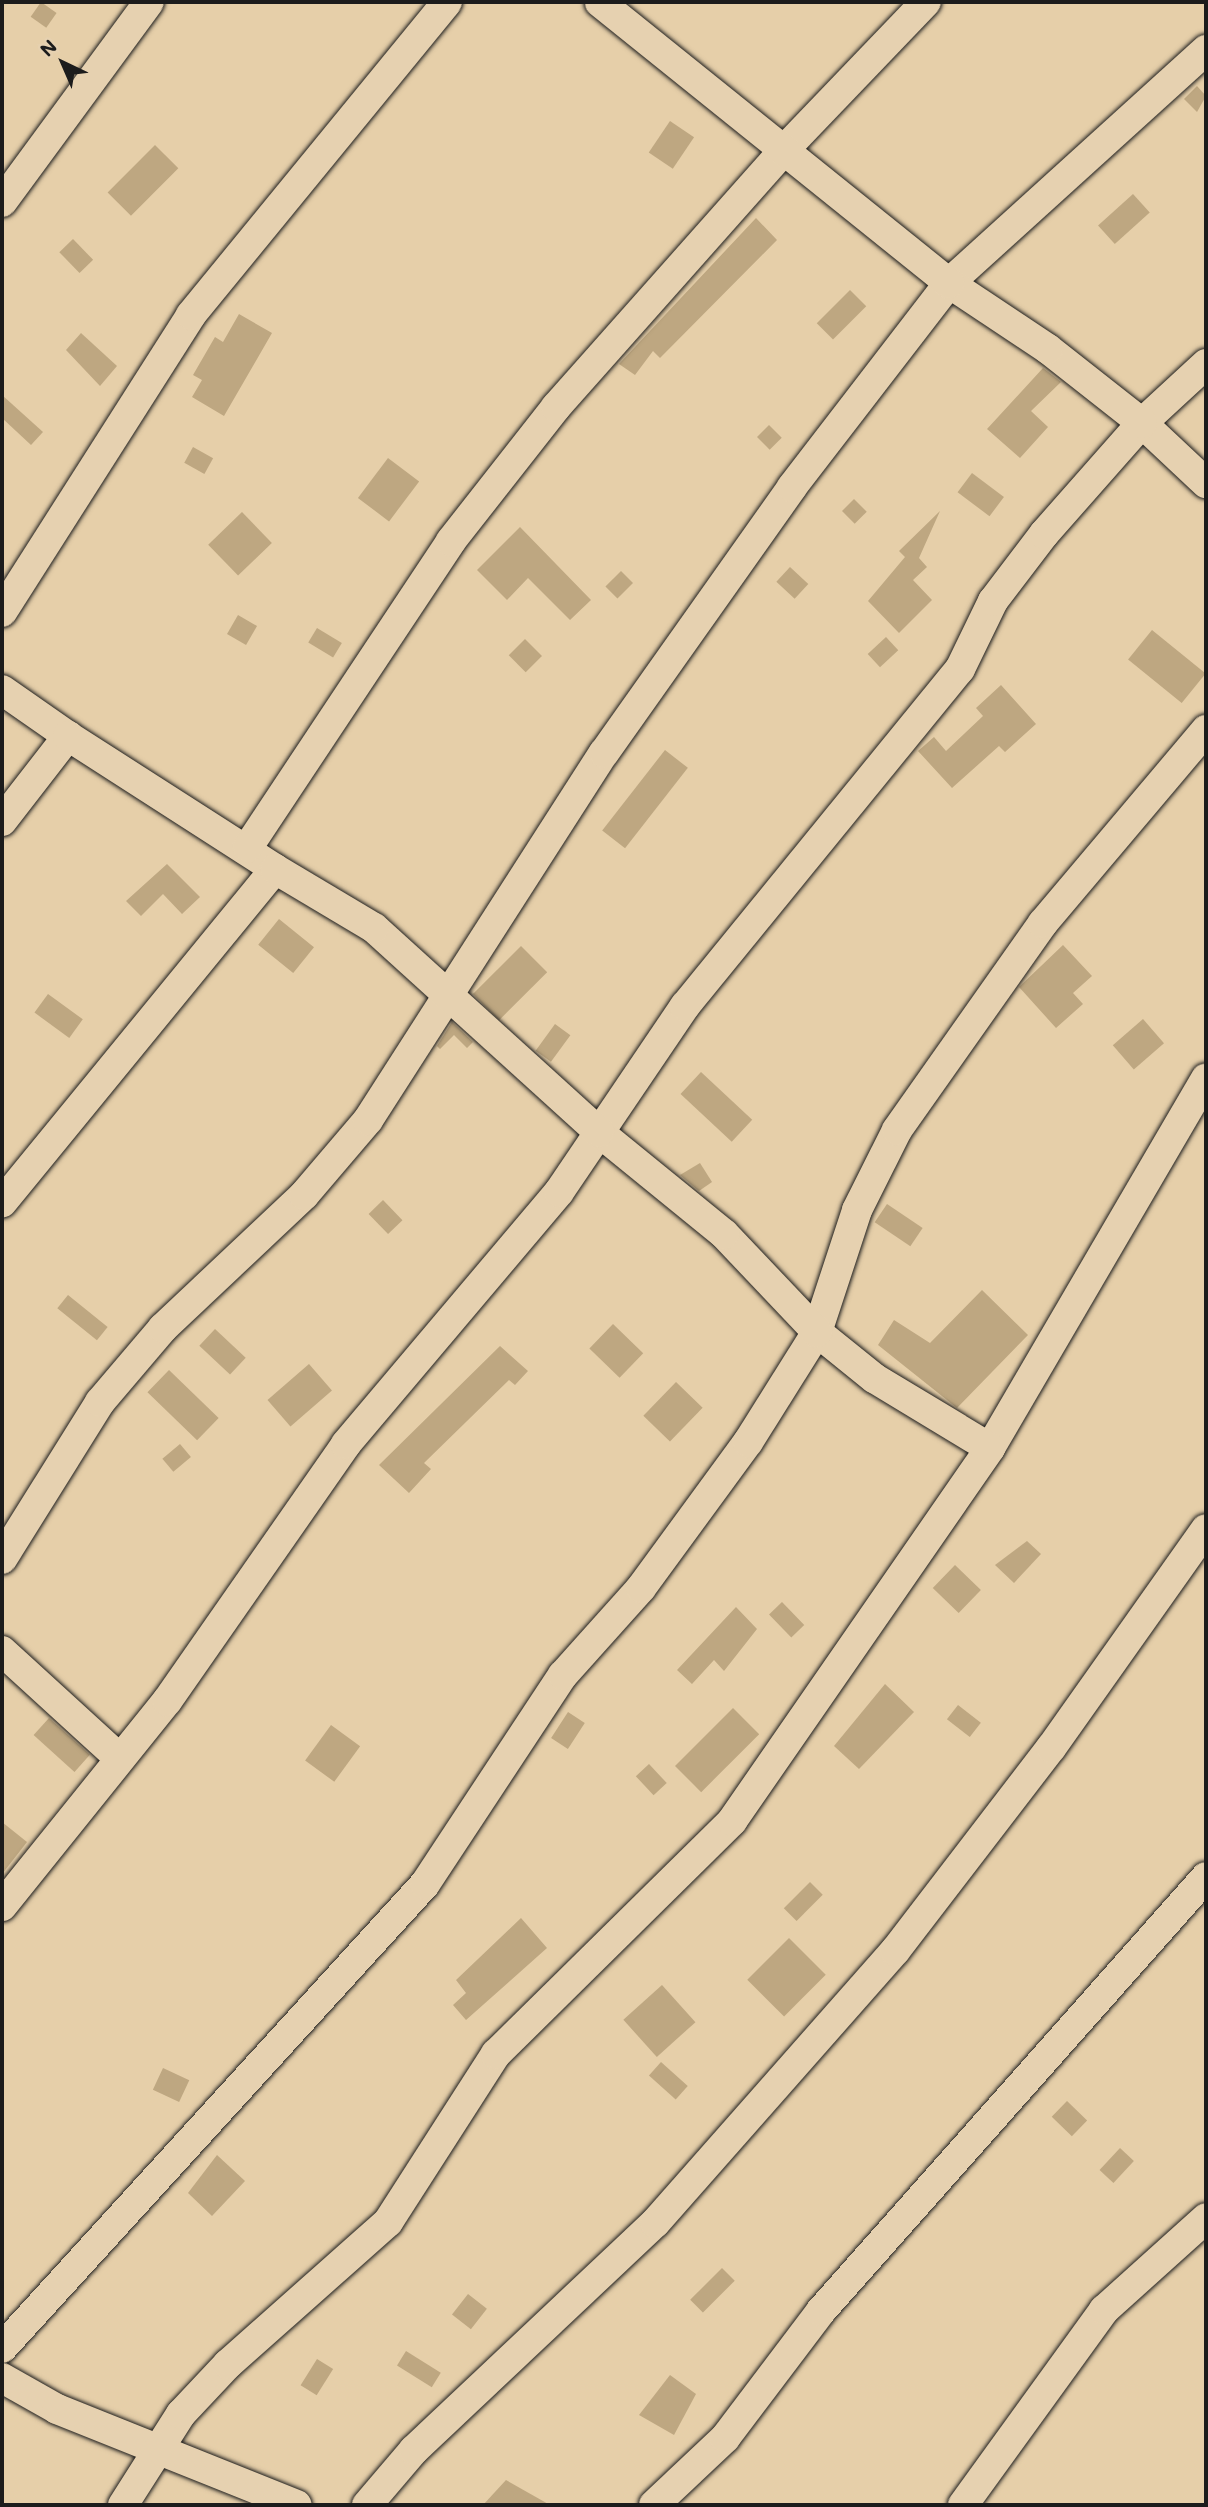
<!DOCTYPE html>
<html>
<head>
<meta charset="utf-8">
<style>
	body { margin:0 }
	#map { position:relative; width:1208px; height:2507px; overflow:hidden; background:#e6cfa9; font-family:Mali,sans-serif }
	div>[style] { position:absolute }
	.building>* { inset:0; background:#bea781; transform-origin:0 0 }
	.roads { filter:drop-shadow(0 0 2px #1c1c1c) drop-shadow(0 0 2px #1c1c1c) }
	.minor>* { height:30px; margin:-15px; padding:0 15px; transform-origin:15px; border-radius:15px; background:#e6d1b0 }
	span { translate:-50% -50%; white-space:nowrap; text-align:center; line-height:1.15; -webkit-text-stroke:5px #e6d1b0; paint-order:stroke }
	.frame { position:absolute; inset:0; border:4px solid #1c1c1c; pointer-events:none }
	.north { position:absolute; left:28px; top:28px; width:70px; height:70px; -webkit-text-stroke:5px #e6d1b0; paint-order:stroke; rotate:316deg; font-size:19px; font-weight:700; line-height:28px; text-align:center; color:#1c1c1c }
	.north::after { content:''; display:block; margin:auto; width:24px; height:32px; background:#1c1c1c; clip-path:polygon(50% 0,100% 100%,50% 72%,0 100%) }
</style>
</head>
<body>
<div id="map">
	<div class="building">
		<div style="left:41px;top:2px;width:19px;height:18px;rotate:35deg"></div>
		<div style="clip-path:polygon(1197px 86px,1206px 96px,1197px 112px,1184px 99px)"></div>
		<div style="left:670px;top:121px;width:29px;height:38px;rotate:34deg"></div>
		<div style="left:155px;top:145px;width:33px;height:67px;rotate:45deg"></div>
		<div style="left:1133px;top:194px;width:25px;height:47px;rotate:48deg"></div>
		<div style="clip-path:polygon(756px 218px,777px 240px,660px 358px,653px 351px,635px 375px,619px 364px)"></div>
		<div style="left:73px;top:239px;width:29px;height:19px;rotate:46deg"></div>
		<div style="left:850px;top:290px;width:23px;height:47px;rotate:45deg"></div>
		<div style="clip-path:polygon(239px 314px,272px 333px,224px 416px,192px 397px,202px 380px,193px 375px,215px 337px,223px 342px)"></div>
		<div style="clip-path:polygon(81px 333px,117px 366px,100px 386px,66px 350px)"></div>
		<div style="clip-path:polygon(1043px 368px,1061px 382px,1031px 411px,1048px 427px,1020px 458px,987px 429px)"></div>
		<div style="clip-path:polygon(2px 395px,43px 432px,31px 445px,2px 418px)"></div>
		<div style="left:769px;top:425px;width:18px;height:17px;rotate:45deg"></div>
		<div style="left:193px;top:447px;width:23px;height:18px;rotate:29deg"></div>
		<div style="left:388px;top:458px;width:39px;height:50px;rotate:37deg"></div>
		<div style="left:972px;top:473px;width:40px;height:24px;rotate:37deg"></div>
		<div style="left:854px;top:499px;width:18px;height:17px;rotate:45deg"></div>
		<div style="clip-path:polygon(940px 511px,919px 558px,927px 567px,913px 580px,932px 600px,899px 633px,868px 601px,905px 557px,899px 551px)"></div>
		<div style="left:242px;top:512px;width:43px;height:47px;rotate:46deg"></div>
		<div style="clip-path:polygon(520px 527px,591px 600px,570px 620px,528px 578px,507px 600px,477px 570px)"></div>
		<div style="left:790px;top:567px;width:25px;height:20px;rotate:43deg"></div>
		<div style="left:621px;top:571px;width:17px;height:22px;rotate:45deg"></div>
		<div style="left:238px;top:615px;width:22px;height:22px;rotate:30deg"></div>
		<div style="left:317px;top:628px;width:29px;height:17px;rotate:31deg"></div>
		<div style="left:1152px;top:630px;width:69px;height:38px;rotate:39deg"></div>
		<div style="left:886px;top:637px;width:18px;height:25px;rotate:47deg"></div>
		<div style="left:525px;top:639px;width:24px;height:23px;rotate:45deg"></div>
		<div style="clip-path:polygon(1001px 685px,1036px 724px,1005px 752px,999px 746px,952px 788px,918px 751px,934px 737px,946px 751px,983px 716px,976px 708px)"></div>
		<div style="left:665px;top:750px;width:29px;height:102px;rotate:38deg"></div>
		<div style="clip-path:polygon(167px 864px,200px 897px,182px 914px,163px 894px,141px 916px,126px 901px)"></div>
		<div style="left:279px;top:919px;width:45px;height:33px;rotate:39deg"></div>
		<div style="clip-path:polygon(1063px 945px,1092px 976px,1073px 993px,1083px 1004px,1056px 1028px,1019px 987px)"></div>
		<div style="left:521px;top:946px;width:37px;height:68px;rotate:45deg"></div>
		<div style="left:48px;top:994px;width:43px;height:23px;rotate:36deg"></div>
		<div style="left:1143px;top:1019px;width:32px;height:40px;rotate:49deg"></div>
		<div style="clip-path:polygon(452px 1022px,473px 1042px,467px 1048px,454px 1035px,440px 1049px,437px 1046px)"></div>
		<div style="left:555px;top:1024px;width:19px;height:33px;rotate:36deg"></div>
		<div style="left:701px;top:1072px;width:70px;height:30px;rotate:43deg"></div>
		<div style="clip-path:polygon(700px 1163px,712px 1182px,699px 1191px,680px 1175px)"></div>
		<div style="left:383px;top:1200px;width:28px;height:20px;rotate:46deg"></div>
		<div style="left:887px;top:1204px;width:43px;height:22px;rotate:34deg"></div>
		<div style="clip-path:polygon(982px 1290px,1028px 1335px,957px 1408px,878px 1345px,894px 1320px,930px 1343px)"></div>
		<div style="left:68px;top:1295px;width:51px;height:17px;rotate:39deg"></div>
		<div style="left:613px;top:1324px;width:42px;height:34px;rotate:44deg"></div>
		<div style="left:215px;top:1329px;width:42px;height:23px;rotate:43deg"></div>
		<div style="clip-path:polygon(500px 1346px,528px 1371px,515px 1385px,509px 1380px,424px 1463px,431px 1469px,409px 1493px,379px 1465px)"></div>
		<div style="left:309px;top:1364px;width:35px;height:55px;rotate:49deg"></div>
		<div style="left:169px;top:1370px;width:69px;height:31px;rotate:44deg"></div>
		<div style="left:676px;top:1382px;width:37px;height:47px;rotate:44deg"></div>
		<div style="left:180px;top:1444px;width:17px;height:23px;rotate:50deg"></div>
		<div style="clip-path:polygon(1027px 1541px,1041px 1554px,1014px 1583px,995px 1565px)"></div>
		<div style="left:955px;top:1565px;width:36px;height:32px;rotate:44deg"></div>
		<div style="left:782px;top:1602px;width:32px;height:18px;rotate:46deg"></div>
		<div style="clip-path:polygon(736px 1607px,757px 1629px,724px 1671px,714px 1660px,692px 1684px,677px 1670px)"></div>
		<div style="clip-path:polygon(885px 1684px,914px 1712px,859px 1769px,834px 1746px)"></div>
		<div style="left:958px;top:1705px;width:29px;height:18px;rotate:38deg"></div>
		<div style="left:733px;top:1708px;width:37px;height:82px;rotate:45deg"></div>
		<div style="left:568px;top:1712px;width:20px;height:31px;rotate:33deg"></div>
		<div style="left:49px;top:1718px;width:55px;height:23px;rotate:42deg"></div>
		<div style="left:331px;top:1725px;width:36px;height:44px;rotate:36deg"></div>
		<div style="left:649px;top:1764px;width:26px;height:18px;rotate:47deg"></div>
		<div style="clip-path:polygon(2px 1822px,27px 1842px,2px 1874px)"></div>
		<div style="left:810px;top:1882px;width:18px;height:37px;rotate:45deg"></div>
		<div style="clip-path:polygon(521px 1918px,547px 1948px,466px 2020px,453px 2005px,466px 1993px,456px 1980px)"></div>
		<div style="left:789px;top:1938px;width:52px;height:59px;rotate:45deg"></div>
		<div style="left:662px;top:1985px;width:50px;height:52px;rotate:48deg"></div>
		<div style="left:661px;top:2062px;width:36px;height:18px;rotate:42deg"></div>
		<div style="left:163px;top:2068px;width:29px;height:24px;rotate:25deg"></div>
		<div style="left:1067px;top:2101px;width:28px;height:22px;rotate:44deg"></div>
		<div style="left:1120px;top:2148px;width:19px;height:30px;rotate:43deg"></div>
		<div style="clip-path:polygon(217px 2155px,245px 2181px,212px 2216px,188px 2193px)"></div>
		<div style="left:722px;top:2268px;width:18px;height:45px;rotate:45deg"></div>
		<div style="left:468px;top:2294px;width:24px;height:26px;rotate:38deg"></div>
		<div style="left:406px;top:2351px;width:41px;height:17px;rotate:32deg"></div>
		<div style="left:317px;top:2359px;width:19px;height:31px;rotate:32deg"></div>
		<div style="clip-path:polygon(670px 2375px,696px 2394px,674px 2435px,639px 2415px)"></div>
		<div style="clip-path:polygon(506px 2480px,550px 2505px,483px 2505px)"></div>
	</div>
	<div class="roads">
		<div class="minor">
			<div style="left:2px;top:202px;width:248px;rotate:-53.7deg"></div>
			<div style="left:1206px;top:364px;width:87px;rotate:137.3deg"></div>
			<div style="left:1142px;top:423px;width:88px;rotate:43.2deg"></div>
			<div style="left:2px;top:612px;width:352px;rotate:-57.5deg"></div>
			<div style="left:191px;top:315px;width:404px;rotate:-50.7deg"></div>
			<div style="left:2px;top:690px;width:80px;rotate:34.9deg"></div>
			<div style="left:2px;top:821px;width:108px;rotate:-52.2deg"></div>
			<div style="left:68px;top:736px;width:246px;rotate:32.7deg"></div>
			<div style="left:275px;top:869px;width:431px;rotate:129.3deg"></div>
			<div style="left:248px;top:847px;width:367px;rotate:-56.4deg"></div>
			<div style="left:451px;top:541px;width:170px;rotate:-51.9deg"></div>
			<div style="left:556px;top:407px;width:344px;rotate:-48.4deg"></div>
			<div style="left:784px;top:150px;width:205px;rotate:-46.2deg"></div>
			<div style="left:990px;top:1448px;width:428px;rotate:-59.7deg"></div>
			<div style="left:2px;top:1559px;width:185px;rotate:-58deg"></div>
			<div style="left:100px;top:1402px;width:97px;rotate:-49.6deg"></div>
			<div style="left:163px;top:1328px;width:194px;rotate:-43.3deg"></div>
			<div style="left:304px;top:1195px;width:99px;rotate:-49.5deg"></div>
			<div style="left:368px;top:1120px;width:436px;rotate:-57.3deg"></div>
			<div style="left:604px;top:753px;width:326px;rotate:-54.7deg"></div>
			<div style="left:792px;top:487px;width:257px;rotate:-52.4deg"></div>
			<div style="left:949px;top:283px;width:347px;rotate:-42.2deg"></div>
			<div style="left:2px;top:1651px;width:159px;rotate:42.4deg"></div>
			<div style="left:2px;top:1906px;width:263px;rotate:-51.2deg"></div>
			<div style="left:167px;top:1701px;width:313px;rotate:-55.1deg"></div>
			<div style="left:346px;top:1444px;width:330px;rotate:-49.8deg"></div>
			<div style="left:559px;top:1192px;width:225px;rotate:-55.9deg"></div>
			<div style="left:685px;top:1006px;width:435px;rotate:-50.8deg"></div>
			<div style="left:960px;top:669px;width:76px;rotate:-64.1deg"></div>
			<div style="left:993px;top:601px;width:84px;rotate:-52.7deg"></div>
			<div style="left:1044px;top:534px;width:148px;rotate:-48.6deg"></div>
			<div style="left:1142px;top:423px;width:120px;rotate:-141.8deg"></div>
			<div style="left:1048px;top:349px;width:119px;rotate:-146.3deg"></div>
			<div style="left:949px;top:283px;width:448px;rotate:-141.2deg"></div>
			<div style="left:2px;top:2348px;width:628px;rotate:-47.65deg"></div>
			<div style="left:425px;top:1884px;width:250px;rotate:-56.6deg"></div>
			<div style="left:563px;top:1675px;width:117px;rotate:-48.1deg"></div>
			<div style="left:641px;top:1588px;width:181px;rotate:-53.8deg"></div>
			<div style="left:748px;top:1442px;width:130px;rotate:-57.9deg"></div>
			<div style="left:817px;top:1332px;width:128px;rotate:-71.8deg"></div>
			<div style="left:857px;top:1210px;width:89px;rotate:-63.4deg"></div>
			<div style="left:897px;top:1130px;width:253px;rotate:-54.8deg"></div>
			<div style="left:1043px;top:923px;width:253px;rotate:-49.8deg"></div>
			<div style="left:2px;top:2378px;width:63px;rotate:29.4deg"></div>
			<div style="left:57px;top:2409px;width:258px;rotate:21.8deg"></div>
			<div style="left:123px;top:2505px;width:108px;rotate:-57.5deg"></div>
			<div style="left:181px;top:2414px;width:69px;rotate:-46.8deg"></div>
			<div style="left:228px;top:2364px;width:214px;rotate:-41.6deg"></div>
			<div style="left:388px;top:2222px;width:200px;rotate:-57.3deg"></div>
			<div style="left:496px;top:2054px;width:332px;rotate:-44.6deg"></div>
			<div style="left:732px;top:1821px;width:454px;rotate:-55.3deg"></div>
			<div style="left:990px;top:1448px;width:135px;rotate:-148.9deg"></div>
			<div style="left:874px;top:1378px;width:73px;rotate:-141.1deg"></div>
			<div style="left:817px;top:1332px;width:135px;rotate:-133.5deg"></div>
			<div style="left:724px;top:1234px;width:161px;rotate:-140.8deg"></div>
			<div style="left:599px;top:1132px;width:304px;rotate:-137.8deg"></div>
			<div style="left:374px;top:928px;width:115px;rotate:-149.2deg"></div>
			<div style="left:367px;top:2505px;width:72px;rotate:-49.5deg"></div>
			<div style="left:414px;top:2450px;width:331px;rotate:-43.3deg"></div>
			<div style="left:655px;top:2223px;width:363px;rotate:-48.6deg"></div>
			<div style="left:895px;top:1951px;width:256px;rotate:-52.5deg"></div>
			<div style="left:1051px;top:1748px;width:268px;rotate:-54.7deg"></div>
			<div style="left:654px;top:2505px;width:98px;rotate:-43.3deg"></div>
			<div style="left:725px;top:2438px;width:159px;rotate:-52.9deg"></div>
			<div style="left:821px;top:2311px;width:580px;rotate:-48.42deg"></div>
			<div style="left:963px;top:2505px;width:241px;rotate:-54.1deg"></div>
			<div style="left:1104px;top:2310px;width:137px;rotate:-42deg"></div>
		</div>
	</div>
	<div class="frame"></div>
	<div class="north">N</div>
</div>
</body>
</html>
